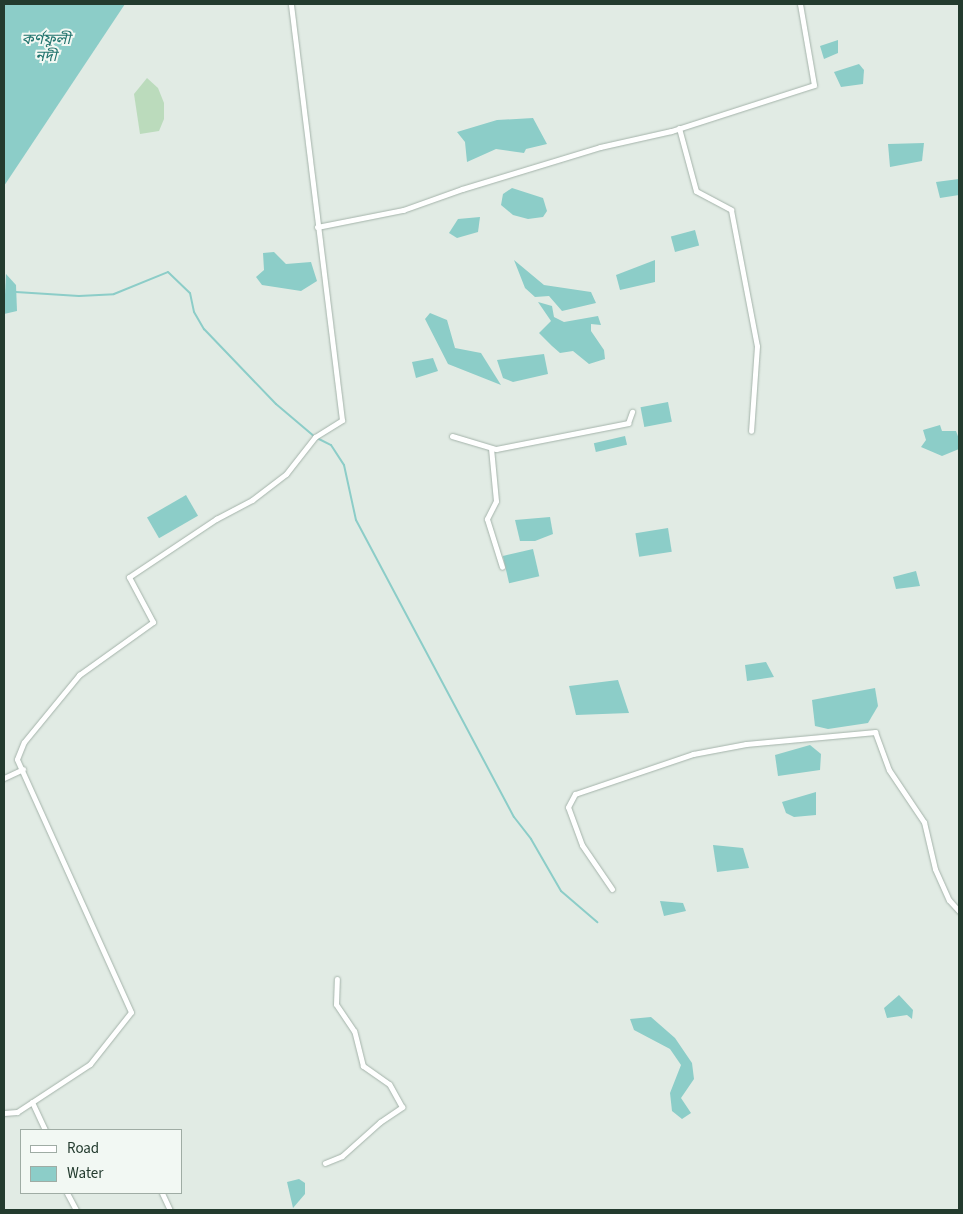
<!DOCTYPE html>
<html>
<head>
<meta charset="utf-8">
<style>
	body { margin:0 }
	#map { position:relative; width:963px; height:1214px; overflow:hidden; background:#e1ebe4; font-family:"Source Sans 3","Noto Sans Bengali",sans-serif }
	div>[style] { position:absolute }
	.green>* { inset:0; background:#bbdbbc }
	.water>* { inset:0; background:#8ccdc8; transform-origin:0 0 }
	.stream>* { height:2px; margin:-1px; padding:0 1px; transform-origin:1px; border-radius:1px; background:#8ccdc8 }
	.roads { filter:drop-shadow(0 0 1px #a4b3aa) drop-shadow(0 0 1px #a4b3aa) }
	.street>* { height:5px; margin:-2.5px; padding:0 2.5px; transform-origin:2.5px; border-radius:2.5px; background:#fff }
	span { translate:-50% -50%; white-space:nowrap; text-align:center; line-height:1.15; -webkit-text-stroke:4px #f2f8f3; paint-order:stroke }
	.water-label { font-size:15px; color:#20736d; font-style:italic }
	.frame { position:absolute; inset:0; border:5px solid #233b2e; pointer-events:none }
	.legend { position:absolute; left:20px; top:1129px; width:162px; height:65px; box-sizing:border-box; background:#f2f8f3; border:1px solid #9faca4; margin:0; padding:6px 9px; list-style:none; font-size:15px; color:#233b2e }
	.legend li { display:flex; align-items:center; gap:10px; height:25px }
	.legend b { width:25px; border:1px solid #9faca4 }
</style>
</head>
<body>
<div id="map">
	<div class="green">
		<div style="clip-path:polygon(147px 78px,158px 88px,164px 103px,164px 119px,159px 131px,140px 134px,134px 94px)"></div>
	</div>
	<div class="water">
		<div style="clip-path:polygon(4px 4px,125px 4px,4px 186px)"></div>
		<div style="clip-path:polygon(838px 40px,838px 53px,824px 59px,820px 46px)"></div>
		<div style="clip-path:polygon(859px 64px,864px 70px,863px 84px,841px 87px,834px 72px)"></div>
		<div style="clip-path:polygon(533px 118px,547px 144px,526px 149px,524px 153px,496px 149px,467px 162px,465px 142px,457px 132px,497px 120px)"></div>
		<div style="clip-path:polygon(924px 143px,922px 161px,890px 167px,888px 144px)"></div>
		<div style="clip-path:polygon(959px 179px,959px 195px,940px 198px,936px 182px)"></div>
		<div style="clip-path:polygon(512px 188px,543px 198px,547px 211px,543px 217px,528px 219px,513px 215px,501px 205px,503px 194px)"></div>
		<div style="clip-path:polygon(480px 217px,478px 232px,457px 238px,449px 233px,458px 219px)"></div>
		<div style="left:695px;top:230px;width:16px;height:25px;rotate:75deg"></div>
		<div style="clip-path:polygon(274px 252px,286px 264px,311px 262px,317px 281px,301px 291px,262px 285px,256px 277px,264px 270px,263px 253px)"></div>
		<div style="clip-path:polygon(514px 260px,544px 285px,591px 292px,596px 303px,562px 311px,549px 296px,535px 297px,525px 288px)"></div>
		<div style="clip-path:polygon(655px 260px,655px 282px,620px 290px,616px 275px)"></div>
		<div style="clip-path:polygon(6px 274px,16px 285px,17px 311px,4px 314px)"></div>
		<div style="clip-path:polygon(538px 302px,552px 306px,554px 317px,564px 322px,598px 316px,601px 325px,591px 324px,591px 331px,604px 350px,605px 359px,589px 364px,573px 351px,560px 353px,552px 346px,539px 333px,551px 321px)"></div>
		<div style="clip-path:polygon(430px 313px,447px 320px,455px 348px,481px 353px,501px 385px,448px 364px,425px 319px)"></div>
		<div style="clip-path:polygon(544px 354px,548px 374px,513px 382px,503px 378px,497px 360px)"></div>
		<div style="clip-path:polygon(433px 358px,438px 371px,416px 378px,412px 362px)"></div>
		<div style="left:668px;top:402px;width:20px;height:28px;rotate:79deg"></div>
		<div style="clip-path:polygon(940px 425px,942px 431px,956px 431px,959px 439px,959px 449px,942px 456px,921px 447px,926px 440px,923px 430px)"></div>
		<div style="left:625px;top:436px;width:9px;height:32px;rotate:77deg"></div>
		<div style="left:186px;top:495px;width:24px;height:45px;rotate:60deg"></div>
		<div style="clip-path:polygon(550px 517px,553px 534px,535px 541px,520px 541px,515px 520px)"></div>
		<div style="left:668px;top:528px;width:24px;height:33px;rotate:81deg"></div>
		<div style="left:533px;top:549px;width:28px;height:31px;rotate:77deg"></div>
		<div style="clip-path:polygon(916px 571px,920px 586px,896px 589px,893px 577px)"></div>
		<div style="clip-path:polygon(766px 662px,774px 677px,747px 681px,745px 665px)"></div>
		<div style="clip-path:polygon(618px 680px,629px 713px,576px 715px,569px 686px)"></div>
		<div style="clip-path:polygon(875px 688px,878px 706px,868px 723px,828px 729px,815px 726px,812px 700px)"></div>
		<div style="clip-path:polygon(810px 745px,821px 754px,820px 770px,778px 776px,775px 755px)"></div>
		<div style="clip-path:polygon(816px 792px,816px 815px,794px 817px,786px 813px,782px 802px)"></div>
		<div style="clip-path:polygon(713px 845px,743px 848px,749px 868px,717px 872px)"></div>
		<div style="clip-path:polygon(660px 901px,683px 903px,686px 911px,664px 916px)"></div>
		<div style="clip-path:polygon(899px 995px,913px 1010px,912px 1019px,907px 1015px,887px 1018px,884px 1008px)"></div>
		<div style="clip-path:polygon(651px 1017px,675px 1038px,692px 1063px,694px 1079px,681px 1098px,691px 1113px,682px 1119px,672px 1111px,670px 1093px,681px 1065px,670px 1049px,634px 1030px,630px 1019px)"></div>
		<div style="clip-path:polygon(299px 1179px,305px 1183px,305px 1194px,293px 1208px,287px 1182px)"></div>
	</div>
	<div class="stream">
		<div style="left:16px;top:292px;width:63px;rotate:3.6deg"></div>
		<div style="left:79px;top:296px;width:35px;rotate:-3deg"></div>
		<div style="left:114px;top:294px;width:58px;rotate:-22.2deg"></div>
		<div style="left:168px;top:272px;width:30px;rotate:44deg"></div>
		<div style="left:190px;top:293px;width:19px;rotate:78deg"></div>
		<div style="left:194px;top:312px;width:20px;rotate:60deg"></div>
		<div style="left:204px;top:329px;width:104px;rotate:46.2deg"></div>
		<div style="left:276px;top:404px;width:51px;rotate:40.2deg"></div>
		<div style="left:315px;top:437px;width:18px;rotate:27deg"></div>
		<div style="left:331px;top:445px;width:24px;rotate:57deg"></div>
		<div style="left:344px;top:465px;width:56px;rotate:77.7deg"></div>
		<div style="left:356px;top:520px;width:336px;rotate:62deg"></div>
		<div style="left:514px;top:817px;width:28px;rotate:52deg"></div>
		<div style="left:531px;top:839px;width:60px;rotate:60deg"></div>
		<div style="left:561px;top:891px;width:48px;rotate:40.7deg"></div>
	</div>
	<div class="roads">
		<div class="street">
			<div style="left:679px;top:128px;width:65px;rotate:74.9deg"></div>
			<div style="left:696px;top:191px;width:40px;rotate:28deg"></div>
			<div style="left:731px;top:210px;width:138px;rotate:79.2deg"></div>
			<div style="left:757px;top:346px;width:85px;rotate:94deg"></div>
			<div style="left:317px;top:227px;width:88px;rotate:-11.2deg"></div>
			<div style="left:403px;top:210px;width:63px;rotate:-19.6deg"></div>
			<div style="left:462px;top:189px;width:144px;rotate:-16.9deg"></div>
			<div style="left:600px;top:147px;width:73px;rotate:-12.7deg"></div>
			<div style="left:671px;top:131px;width:150px;rotate:-17.8deg"></div>
			<div style="left:814px;top:85px;width:82px;rotate:-99.8deg"></div>
			<div style="left:452px;top:436px;width:46px;rotate:16.5deg"></div>
			<div style="left:496px;top:449px;width:135px;rotate:-11.1deg"></div>
			<div style="left:628px;top:423px;width:12px;rotate:-70deg"></div>
			<div style="left:491px;top:448px;width:53px;rotate:84.6deg"></div>
			<div style="left:496px;top:501px;width:20px;rotate:117deg"></div>
			<div style="left:487px;top:519px;width:50px;rotate:72.6deg"></div>
			<div style="left:4px;top:778px;width:21px;rotate:-25deg"></div>
			<div style="left:612px;top:889px;width:53px;rotate:-124.3deg"></div>
			<div style="left:582px;top:845px;width:40px;rotate:-110.2deg"></div>
			<div style="left:568px;top:807px;width:15px;rotate:-62deg"></div>
			<div style="left:575px;top:794px;width:125px;rotate:-18.7deg"></div>
			<div style="left:693px;top:754px;width:54px;rotate:-10.7deg"></div>
			<div style="left:746px;top:744px;width:130px;rotate:-5.3deg"></div>
			<div style="left:875px;top:732px;width:40px;rotate:69.8deg"></div>
			<div style="left:889px;top:770px;width:63px;rotate:56.1deg"></div>
			<div style="left:924px;top:822px;width:48px;rotate:76.8deg"></div>
			<div style="left:935px;top:869px;width:34px;rotate:66deg"></div>
			<div style="left:949px;top:900px;width:15px;rotate:48deg"></div>
			<div style="left:32px;top:1102px;width:31px;rotate:65deg"></div>
			<div style="left:4px;top:1113px;width:13px;rotate:-4deg"></div>
			<div style="left:17px;top:1112px;width:87px;rotate:-33.3deg"></div>
			<div style="left:90px;top:1064px;width:66px;rotate:-51.7deg"></div>
			<div style="left:131px;top:1012px;width:277px;rotate:-114.3deg"></div>
			<div style="left:17px;top:759px;width:18px;rotate:-68deg"></div>
			<div style="left:24px;top:742px;width:87px;rotate:-50.6deg"></div>
			<div style="left:79px;top:675px;width:91px;rotate:-35.6deg"></div>
			<div style="left:153px;top:622px;width:51px;rotate:-118.1deg"></div>
			<div style="left:129px;top:577px;width:105px;rotate:-33.7deg"></div>
			<div style="left:216px;top:519px;width:41px;rotate:-27.8deg"></div>
			<div style="left:252px;top:500px;width:43px;rotate:-37.4deg"></div>
			<div style="left:286px;top:474px;width:47px;rotate:-51.9deg"></div>
			<div style="left:315px;top:437px;width:32px;rotate:-32deg"></div>
			<div style="left:342px;top:420px;width:419px;rotate:-97deg"></div>
			<div style="left:325px;top:1163px;width:18px;rotate:-22deg"></div>
			<div style="left:342px;top:1156px;width:51px;rotate:-41.8deg"></div>
			<div style="left:380px;top:1122px;width:27px;rotate:-34deg"></div>
			<div style="left:402px;top:1107px;width:26px;rotate:-119deg"></div>
			<div style="left:389px;top:1084px;width:32px;rotate:-145deg"></div>
			<div style="left:363px;top:1066px;width:36px;rotate:-104deg"></div>
			<div style="left:354px;top:1031px;width:32px;rotate:-124deg"></div>
			<div style="left:336px;top:1004px;width:25px;rotate:-88deg"></div>
			<div style="left:67px;top:1193px;width:19px;rotate:62deg"></div>
			<div style="left:162px;top:1193px;width:19px;rotate:65deg"></div>
		</div>
	</div>
	<div class="water-label">
		<span style="left:46px;top:48px">কর্ণফুলী<br>নদী</span>
	</div>
	<div class="frame"></div>
	<ul class="legend">
	<li><b style="height:6px;background:#fff"></b>Road</li>
	<li><b style="height:14px;background:#8ccdc8"></b>Water</li>
	</ul>
</div>
</body>
</html>
